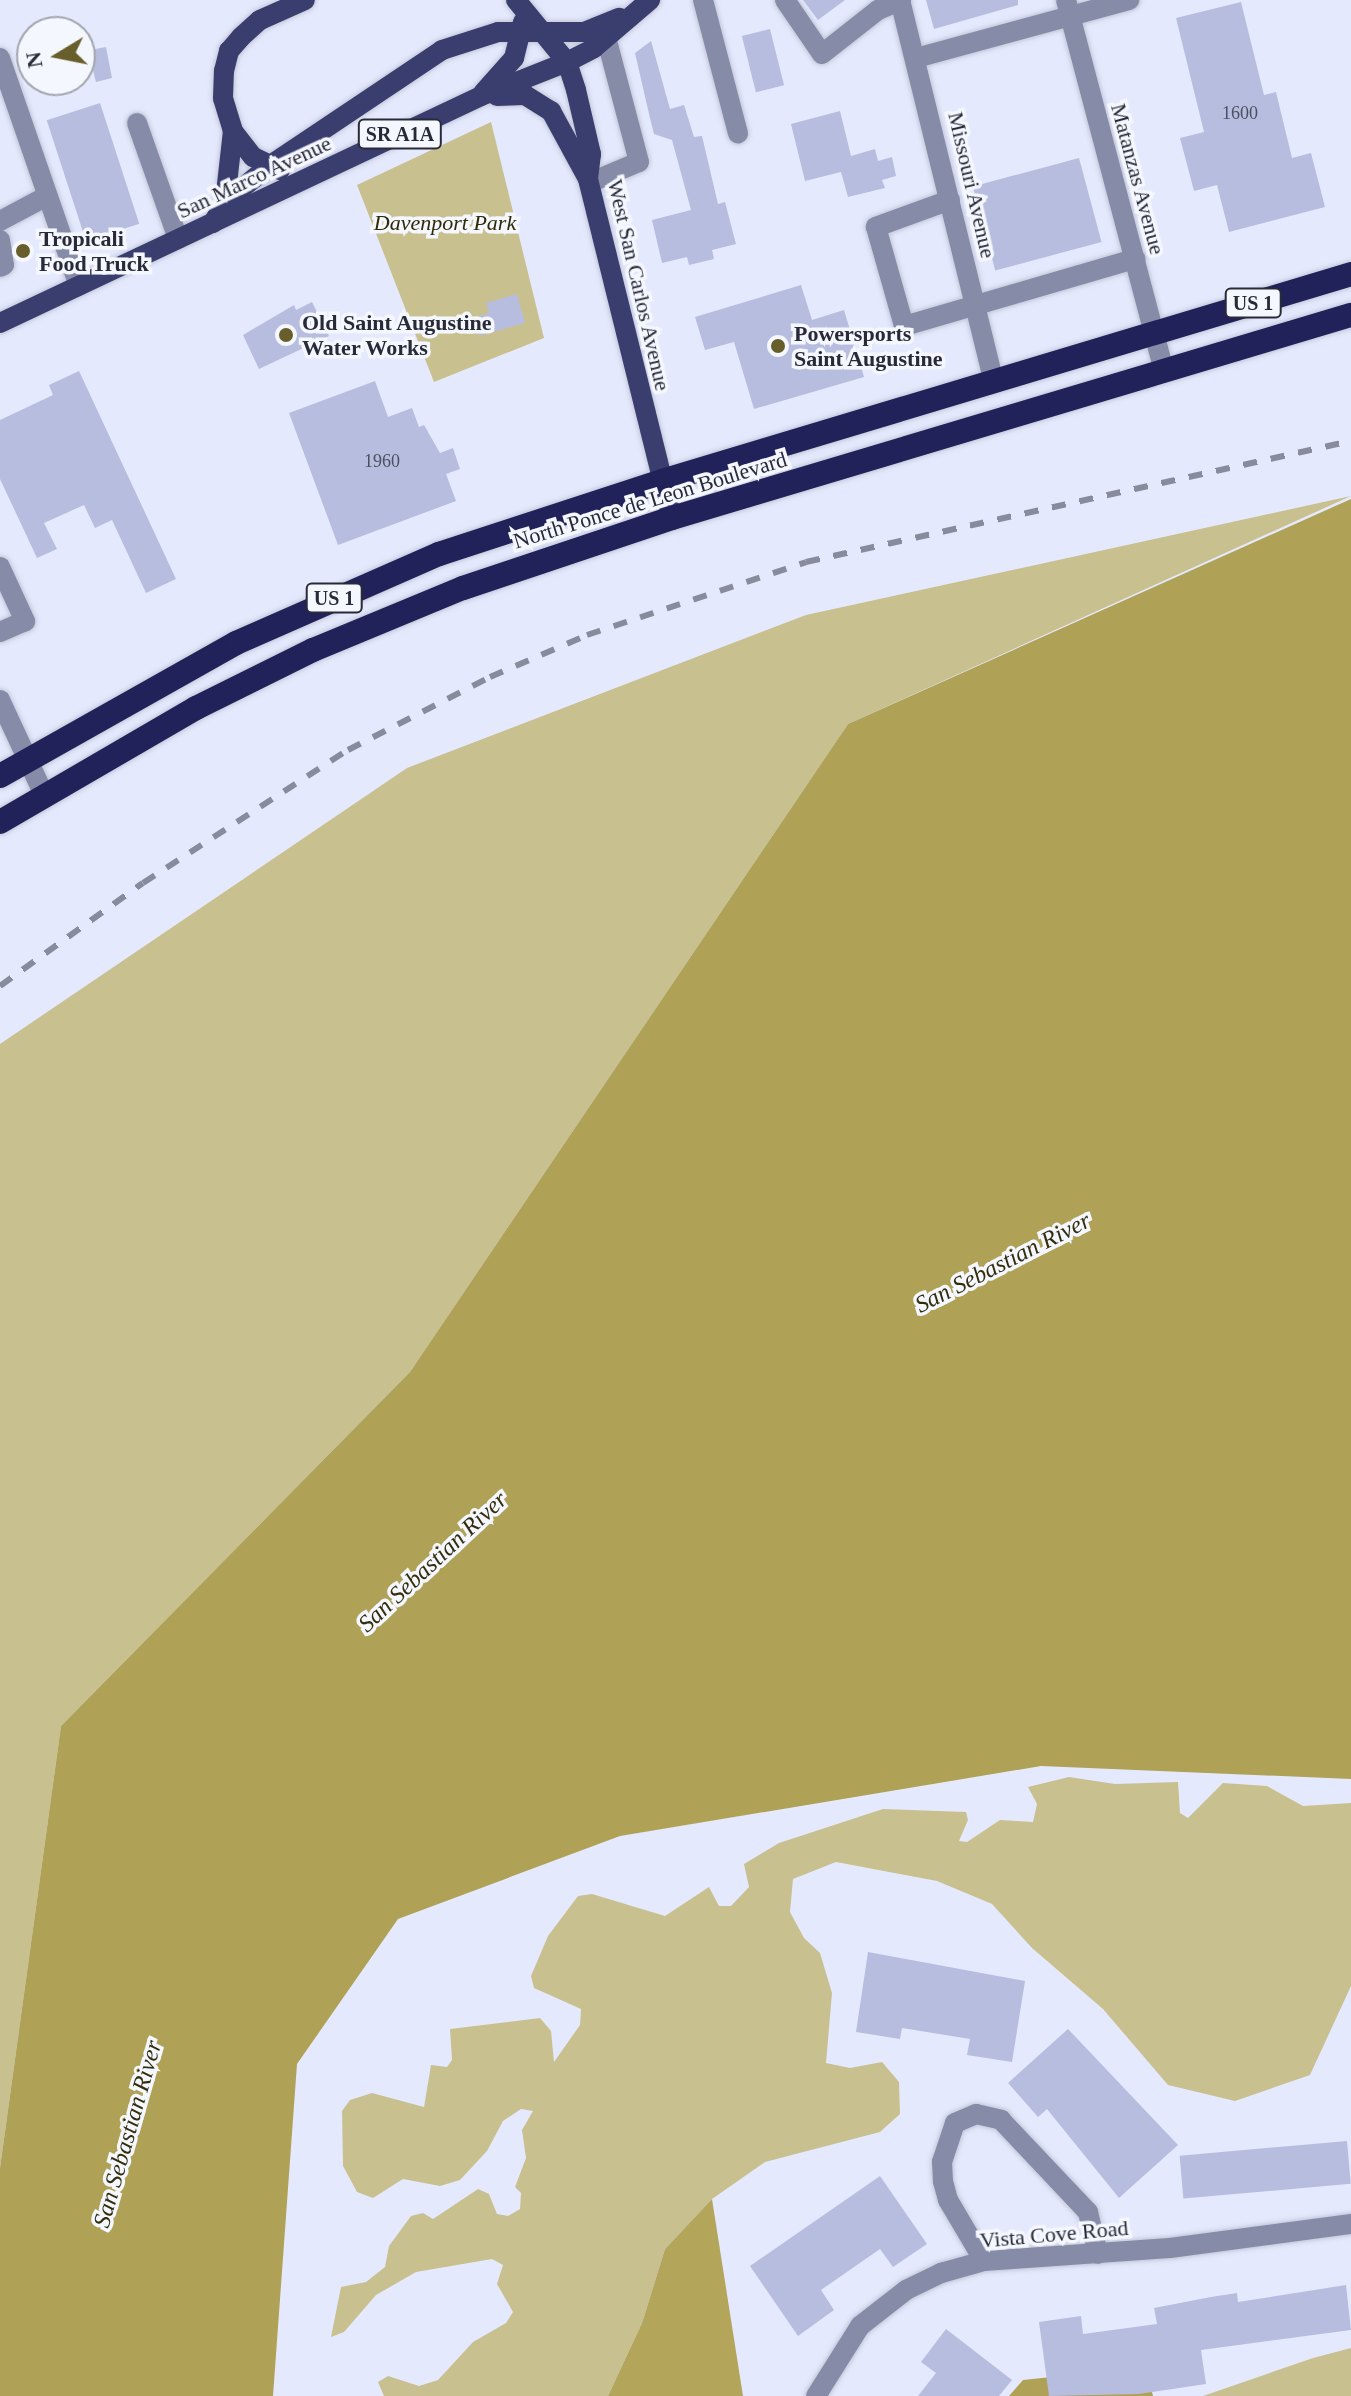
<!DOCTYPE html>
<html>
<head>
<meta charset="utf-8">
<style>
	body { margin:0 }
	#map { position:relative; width:1351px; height:2396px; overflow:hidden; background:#e5e9fd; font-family:Georgia,serif }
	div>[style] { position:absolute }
	.green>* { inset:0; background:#c9c090 }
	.forest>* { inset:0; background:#b3a55a }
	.water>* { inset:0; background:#afa156 }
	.building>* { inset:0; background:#b7bdde; transform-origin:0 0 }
	.roads { filter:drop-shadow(0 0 2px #c3c7d9) drop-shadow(0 0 2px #c3c7d9) }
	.minor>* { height:20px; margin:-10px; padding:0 10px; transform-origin:10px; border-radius:10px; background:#868ba8 }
	.major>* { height:20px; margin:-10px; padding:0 10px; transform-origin:10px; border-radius:10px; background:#393e6f }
	.highway>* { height:24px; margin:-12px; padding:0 12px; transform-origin:12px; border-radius:12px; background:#212259 }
	.rail>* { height:6px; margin-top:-3px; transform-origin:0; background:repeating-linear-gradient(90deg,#888b9b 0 14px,transparent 0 28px) }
	.dots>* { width:22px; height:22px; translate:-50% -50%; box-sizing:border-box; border:4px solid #f5f7fe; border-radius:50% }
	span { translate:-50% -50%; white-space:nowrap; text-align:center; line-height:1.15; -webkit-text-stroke:7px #f5f7fe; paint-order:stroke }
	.number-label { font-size:18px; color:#4c4f61 }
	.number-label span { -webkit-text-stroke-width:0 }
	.shield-label span { padding:2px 6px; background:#f5f7fe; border:2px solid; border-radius:6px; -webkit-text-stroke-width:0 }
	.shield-label { font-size:20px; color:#282a37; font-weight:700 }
	.street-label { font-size:22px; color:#282a37 }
	.park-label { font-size:22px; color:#2f2907; font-style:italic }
	.poi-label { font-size:22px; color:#282a37; font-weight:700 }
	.left { translate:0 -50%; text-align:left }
	.water-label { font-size:24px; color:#332d0b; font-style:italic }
	.north { position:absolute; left:16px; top:16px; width:80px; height:80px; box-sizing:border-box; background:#f5f7fe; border:2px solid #a3a5ae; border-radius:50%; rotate:260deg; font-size:22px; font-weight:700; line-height:32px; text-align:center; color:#282a37 }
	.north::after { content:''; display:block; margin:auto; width:28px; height:36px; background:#685e2b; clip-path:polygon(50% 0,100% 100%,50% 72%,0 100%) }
</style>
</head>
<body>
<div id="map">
	<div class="green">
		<div style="clip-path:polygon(491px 122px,544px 338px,434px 382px,357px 185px)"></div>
		<div style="clip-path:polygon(1351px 496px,848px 724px,410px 1372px,61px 1726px,0 2168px,0 1044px,407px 768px,806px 615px)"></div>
		<div style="clip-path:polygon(1069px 1777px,1115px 1784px,1178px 1782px,1180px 1813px,1188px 1818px,1223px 1783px,1267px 1786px,1303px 1806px,1351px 1803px,1351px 1986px,1310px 2075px,1235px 2101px,1168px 2085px,1103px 2009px,1032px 1948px,992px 1904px,937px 1881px,836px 1862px,793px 1879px,790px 1912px,804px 1938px,820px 1953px,832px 1993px,826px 2063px,850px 2068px,882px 2062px,899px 2082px,900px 2114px,880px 2132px,765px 2162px,712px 2199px,665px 2249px,642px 2323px,608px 2396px,384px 2396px,378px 2382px,388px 2376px,419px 2386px,438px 2380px,473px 2342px,506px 2323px,513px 2312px,497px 2284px,503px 2265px,492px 2259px,416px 2272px,376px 2295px,344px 2332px,331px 2337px,341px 2287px,366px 2282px,385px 2267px,389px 2246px,411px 2216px,423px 2213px,433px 2219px,478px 2189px,489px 2194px,497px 2214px,508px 2216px,520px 2209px,521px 2193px,515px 2187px,526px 2158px,522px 2130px,533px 2111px,521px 2109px,503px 2121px,487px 2151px,460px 2180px,440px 2186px,403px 2179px,373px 2198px,357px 2192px,343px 2166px,342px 2111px,350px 2100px,372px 2093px,424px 2107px,431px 2065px,447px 2067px,452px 2060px,450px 2029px,540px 2018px,551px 2031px,554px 2062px,580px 2025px,581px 2009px,534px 1988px,531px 1976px,548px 1936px,578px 1896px,592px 1894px,665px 1916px,709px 1887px,719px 1906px,731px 1906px,749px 1887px,744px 1864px,779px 1843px,883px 1809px,966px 1812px,968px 1820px,959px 1841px,967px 1842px,1000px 1820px,1033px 1822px,1037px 1804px,1028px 1787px)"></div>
		<div style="clip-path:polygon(1351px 2348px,1351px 2396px,1203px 2396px,1313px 2358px)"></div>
	</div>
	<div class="forest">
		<div style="clip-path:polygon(712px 2199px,743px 2396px,608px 2396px,642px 2323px,665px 2249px)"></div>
	</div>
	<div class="water">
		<div style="clip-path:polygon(1351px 499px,1351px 1779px,1041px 1766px,620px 1836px,398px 1919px,297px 2064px,273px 2396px,0 2396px,0 2168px,61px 1726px,410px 1372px,848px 724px)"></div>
		<div style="clip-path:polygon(1146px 2367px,1153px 2396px,1009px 2396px,1023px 2380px)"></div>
	</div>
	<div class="building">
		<div style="clip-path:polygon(803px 0,845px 0,818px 20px)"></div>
		<div style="clip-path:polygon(926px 0,1018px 0,1018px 5px,934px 29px)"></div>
		<div style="clip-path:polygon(1241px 2px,1264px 95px,1276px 92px,1292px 158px,1311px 153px,1325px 207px,1229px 232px,1217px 185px,1194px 191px,1180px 138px,1204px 132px,1176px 18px)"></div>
		<div style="left:770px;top:29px;width:58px;height:29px;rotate:76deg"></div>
		<div style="clip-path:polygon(651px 41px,670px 109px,684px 105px,694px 137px,702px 136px,718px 204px,725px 202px,736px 244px,712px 250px,714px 259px,689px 265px,687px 257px,662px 263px,652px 220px,691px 210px,672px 140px,654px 134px,649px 114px,635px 53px)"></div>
		<div style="clip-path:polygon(106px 47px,112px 78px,96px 82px,93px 70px,80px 73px,80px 52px)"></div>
		<div style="left:100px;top:103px;width:127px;height:56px;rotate:72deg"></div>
		<div style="clip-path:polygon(840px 111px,851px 156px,875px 149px,878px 161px,892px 157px,896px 176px,882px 180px,885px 188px,848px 197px,841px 172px,805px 181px,791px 124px)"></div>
		<div style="left:1079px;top:158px;width:87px;height:110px;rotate:75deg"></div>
		<div style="clip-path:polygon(801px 285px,812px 320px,844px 310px,864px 377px,754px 409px,734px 342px,705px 350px,695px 317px)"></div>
		<div style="clip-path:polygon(517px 294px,525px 323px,479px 336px,474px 318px,489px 313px,486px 303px)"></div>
		<div style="clip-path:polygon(312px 302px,329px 336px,259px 369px,243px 335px,294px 305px,296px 310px)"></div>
		<div style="clip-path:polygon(79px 371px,176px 579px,146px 593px,112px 520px,95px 528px,84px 505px,44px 523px,57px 549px,37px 558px,0 479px,0 420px,53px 395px,49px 385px)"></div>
		<div style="clip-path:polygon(375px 381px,388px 417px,412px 408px,419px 427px,424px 425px,440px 453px,453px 448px,460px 469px,446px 474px,456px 501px,338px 545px,289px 413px)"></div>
		<div style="clip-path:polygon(868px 1952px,1025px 1981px,1012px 2062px,967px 2055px,970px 2039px,902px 2028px,900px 2039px,856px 2032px)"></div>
		<div style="clip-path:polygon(1068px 2029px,1178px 2145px,1119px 2198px,1047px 2109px,1038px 2117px,1008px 2083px)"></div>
		<div style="left:1347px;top:2141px;width:43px;height:168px;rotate:85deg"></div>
		<div style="clip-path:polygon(880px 2176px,927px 2244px,893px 2267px,880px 2249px,821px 2290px,834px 2310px,798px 2336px,750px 2266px)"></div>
		<div style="clip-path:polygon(1346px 2285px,1351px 2330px,1201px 2350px,1206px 2384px,1139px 2394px,1049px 2396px,1039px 2322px,1081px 2316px,1083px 2334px,1157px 2324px,1154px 2308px,1211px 2297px,1237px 2293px,1238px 2302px)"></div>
		<div style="clip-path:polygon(946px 2329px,1012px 2380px,999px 2396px,918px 2396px,936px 2373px,921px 2362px)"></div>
	</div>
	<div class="roads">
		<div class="minor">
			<div style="left:703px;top:0;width:138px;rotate:75.3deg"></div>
			<div style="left:785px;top:0;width:65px;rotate:55.6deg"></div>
			<div style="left:822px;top:54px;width:71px;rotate:-38.2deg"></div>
			<div style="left:878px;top:10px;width:25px;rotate:-23deg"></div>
			<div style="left:900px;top:0;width:393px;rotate:76.2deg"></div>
			<div style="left:1066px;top:0;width:384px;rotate:75.2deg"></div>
			<div style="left:0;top:58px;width:241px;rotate:70.9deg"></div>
			<div style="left:916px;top:58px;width:221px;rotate:-15.2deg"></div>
			<div style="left:137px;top:123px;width:123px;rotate:70.5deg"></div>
			<div style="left:589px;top:183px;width:54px;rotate:-22.8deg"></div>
			<div style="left:639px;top:162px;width:129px;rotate:-104.8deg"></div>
			<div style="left:950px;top:200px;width:79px;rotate:160deg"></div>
			<div style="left:876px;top:227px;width:103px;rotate:74.2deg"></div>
			<div style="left:904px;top:326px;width:241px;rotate:-16.2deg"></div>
			<div style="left:0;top:221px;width:53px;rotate:-28deg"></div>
			<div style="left:0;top:240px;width:25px;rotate:81deg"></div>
			<div style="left:4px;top:265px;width:4px;rotate:153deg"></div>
			<div style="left:0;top:567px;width:60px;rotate:65.2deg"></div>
			<div style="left:25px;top:621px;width:27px;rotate:156deg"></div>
			<div style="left:0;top:700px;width:105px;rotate:65.1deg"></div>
			<div style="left:984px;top:2261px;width:71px;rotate:-120.5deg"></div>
			<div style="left:948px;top:2200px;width:20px;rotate:-105deg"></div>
			<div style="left:943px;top:2181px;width:19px;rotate:-93deg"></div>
			<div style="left:942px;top:2162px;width:41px;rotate:-71.6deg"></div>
			<div style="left:955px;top:2123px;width:23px;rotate:-23deg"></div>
			<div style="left:976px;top:2114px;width:26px;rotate:13deg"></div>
			<div style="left:1001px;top:2120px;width:127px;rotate:46.6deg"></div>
			<div style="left:1088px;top:2212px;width:43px;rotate:76.6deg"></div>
			<div style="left:816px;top:2396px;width:83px;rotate:-57.8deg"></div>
			<div style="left:860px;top:2326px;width:58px;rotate:-38deg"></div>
			<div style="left:906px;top:2290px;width:39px;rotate:-26deg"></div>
			<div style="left:941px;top:2273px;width:45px;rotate:-15.6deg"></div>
			<div style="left:984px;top:2261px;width:186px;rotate:-4deg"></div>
			<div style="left:1170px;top:2248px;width:183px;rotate:-7.6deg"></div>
		</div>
		<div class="major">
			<div style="left:516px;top:0;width:80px;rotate:50.6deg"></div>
			<div style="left:567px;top:62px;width:29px;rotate:72deg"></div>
			<div style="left:576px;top:90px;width:66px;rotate:76.8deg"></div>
			<div style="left:591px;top:154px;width:25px;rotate:97deg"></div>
			<div style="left:588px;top:179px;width:349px;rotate:76.1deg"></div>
			<div style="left:483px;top:93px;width:47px;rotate:-48.5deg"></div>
			<div style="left:514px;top:58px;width:37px;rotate:-76deg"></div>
			<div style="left:497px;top:96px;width:28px;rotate:-2deg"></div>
			<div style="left:525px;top:95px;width:31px;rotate:32deg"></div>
			<div style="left:551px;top:111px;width:77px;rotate:61.4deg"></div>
			<div style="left:280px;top:170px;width:30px;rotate:-154deg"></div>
			<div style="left:253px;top:157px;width:33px;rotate:-128deg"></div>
			<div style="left:233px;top:131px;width:34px;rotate:-107deg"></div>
			<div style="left:223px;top:98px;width:27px;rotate:-88deg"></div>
			<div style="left:224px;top:71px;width:21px;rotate:-76deg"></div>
			<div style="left:229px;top:51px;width:18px;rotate:-49deg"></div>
			<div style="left:241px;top:37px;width:25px;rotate:-42deg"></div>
			<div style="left:260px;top:20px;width:49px;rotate:-24deg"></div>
			<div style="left:225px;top:202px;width:71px;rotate:-83.6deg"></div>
			<div style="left:213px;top:223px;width:24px;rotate:-60deg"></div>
			<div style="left:225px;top:202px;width:57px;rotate:-39.3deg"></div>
			<div style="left:269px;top:166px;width:208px;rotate:-33.8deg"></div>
			<div style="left:442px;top:50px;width:59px;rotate:-17.8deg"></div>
			<div style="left:498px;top:32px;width:86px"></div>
			<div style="left:584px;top:32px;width:38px;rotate:-22deg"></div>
			<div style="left:0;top:323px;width:532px;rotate:-25.26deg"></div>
			<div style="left:481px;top:96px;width:92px;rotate:-21.6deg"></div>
			<div style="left:567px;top:62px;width:30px;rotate:-27deg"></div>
			<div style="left:594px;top:48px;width:74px;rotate:-40.6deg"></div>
		</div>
		<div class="highway">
			<div style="left:0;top:776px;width:271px;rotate:-29.4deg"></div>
			<div style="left:236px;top:643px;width:222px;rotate:-23.7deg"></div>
			<div style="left:439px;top:554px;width:235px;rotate:-18.1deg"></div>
			<div style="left:662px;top:481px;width:719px;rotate:-16.72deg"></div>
			<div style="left:0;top:822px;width:227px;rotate:-30.2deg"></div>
			<div style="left:196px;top:708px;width:131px;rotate:-26.4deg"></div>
			<div style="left:313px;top:650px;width:162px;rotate:-22.5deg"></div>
			<div style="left:463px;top:588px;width:220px;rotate:-18.5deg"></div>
			<div style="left:672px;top:518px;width:709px;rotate:-16.65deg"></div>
		</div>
	</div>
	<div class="rail">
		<div style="left:0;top:986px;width:176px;rotate:-35.8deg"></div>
		<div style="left:143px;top:883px;width:244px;rotate:-33deg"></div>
		<div style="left:348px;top:750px;width:160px;rotate:-27.2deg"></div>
		<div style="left:490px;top:677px;width:106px;rotate:-23.4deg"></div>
		<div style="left:587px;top:635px;width:231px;rotate:-18.4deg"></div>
		<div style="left:806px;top:562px;width:558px;rotate:-12.52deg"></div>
	</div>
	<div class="dots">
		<div style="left:23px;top:251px;background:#685e2b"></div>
		<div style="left:286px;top:335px;background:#685e2b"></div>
		<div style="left:778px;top:346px;background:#685e2b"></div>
	</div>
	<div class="number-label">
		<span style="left:1240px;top:113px">1600</span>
		<span style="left:382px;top:461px">1960</span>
	</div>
	<div class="shield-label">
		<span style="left:400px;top:134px">SR A1A</span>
		<span style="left:1253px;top:303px">US 1</span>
		<span style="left:334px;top:598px">US 1</span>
	</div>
	<div class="street-label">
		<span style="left:254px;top:177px;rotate:-25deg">San Marco Avenue</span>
		<span style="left:1138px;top:179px;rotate:75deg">Matanzas Avenue</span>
		<span style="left:972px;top:185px;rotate:77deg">Missouri Avenue</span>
		<span style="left:639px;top:285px;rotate:77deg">West San Carlos Avenue</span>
		<span style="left:650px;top:500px;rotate:-17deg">North Ponce de Leon Boulevard</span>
		<span style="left:1054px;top:2234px;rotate:-5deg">Vista Cove Road</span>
	</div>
	<div class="park-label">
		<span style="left:445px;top:223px">Davenport Park</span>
	</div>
	<div class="poi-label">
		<span class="left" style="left:39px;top:251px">Tropicali<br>Food Truck</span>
		<span class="left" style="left:302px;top:335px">Old Saint Augustine<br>Water Works</span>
		<span class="left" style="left:794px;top:346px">Powersports<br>Saint Augustine</span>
	</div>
	<div class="water-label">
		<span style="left:1003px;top:1263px;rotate:-27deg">San Sebastian River</span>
		<span style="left:433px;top:1562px;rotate:-43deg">San Sebastian River</span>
		<span style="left:128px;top:2134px;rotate:-74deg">San Sebastian River</span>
	</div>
	<div class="north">N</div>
</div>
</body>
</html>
